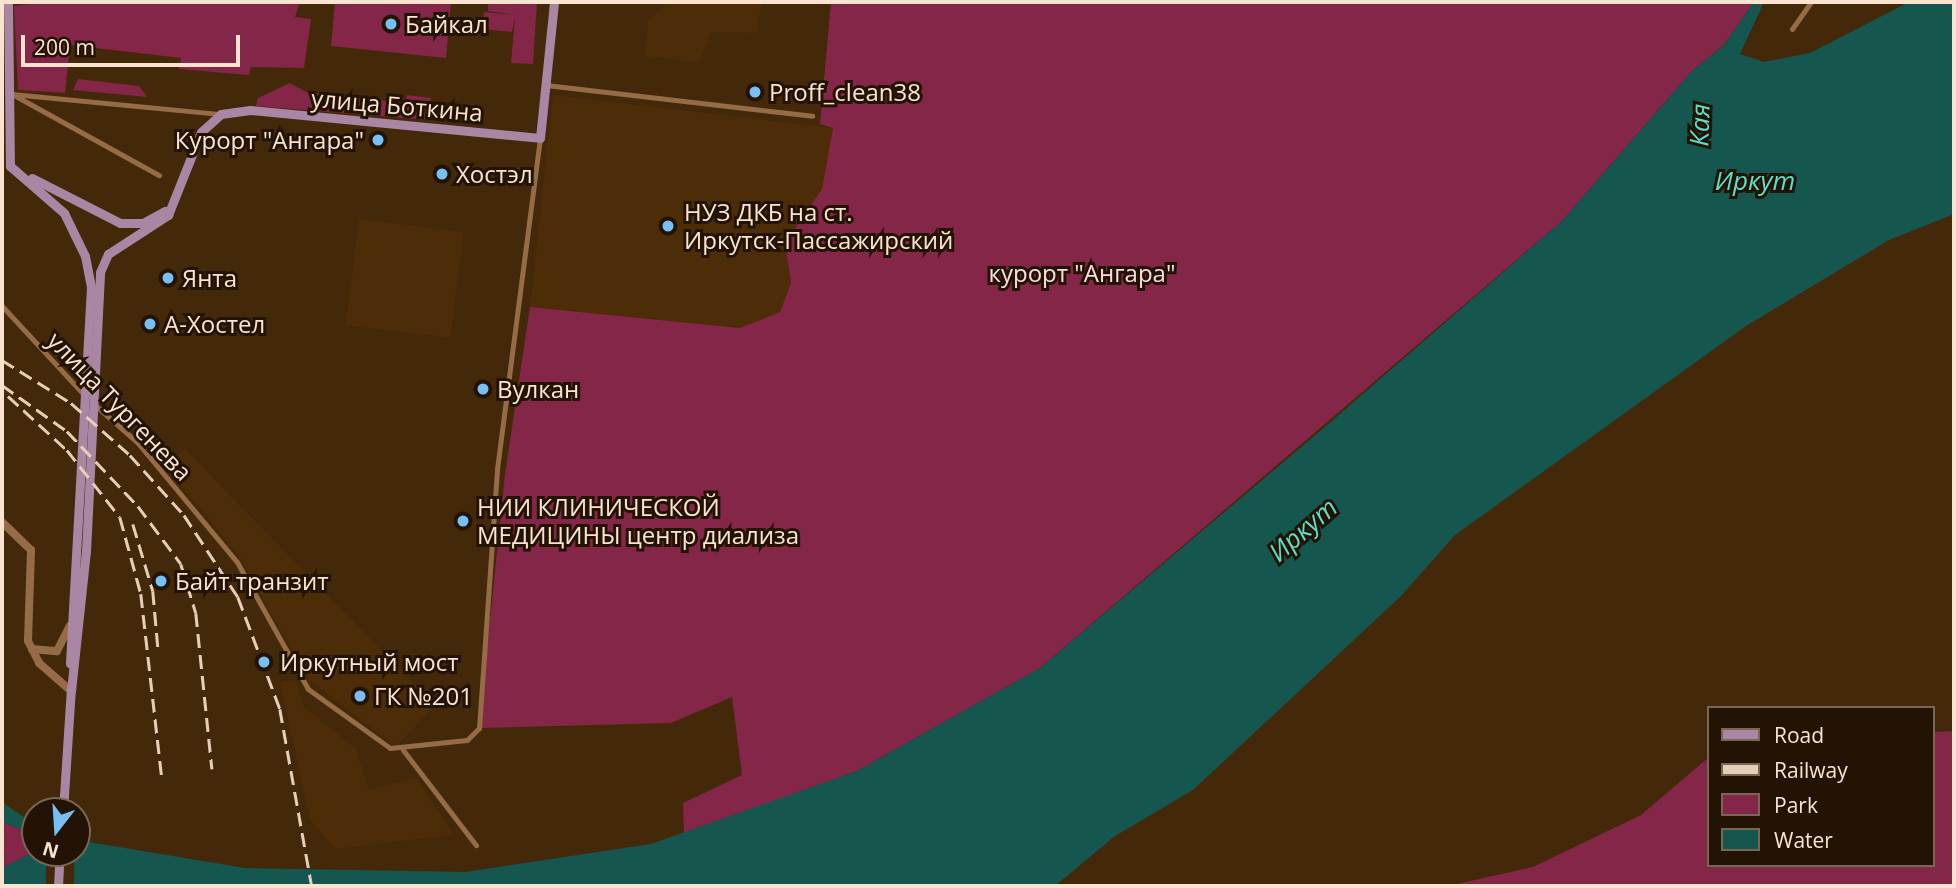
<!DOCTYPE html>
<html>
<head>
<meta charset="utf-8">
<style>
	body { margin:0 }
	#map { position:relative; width:1956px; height:888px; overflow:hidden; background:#44280a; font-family:"Open Sans",sans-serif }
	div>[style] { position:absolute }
	.built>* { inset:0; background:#4d2c08; transform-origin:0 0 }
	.green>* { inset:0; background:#842647 }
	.water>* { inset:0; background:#15564e }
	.pier>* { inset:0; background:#44280a; transform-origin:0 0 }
	.minor>* { height:5px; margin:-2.5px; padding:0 2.5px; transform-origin:2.5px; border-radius:2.5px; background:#956c46 }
	.secondary>* { height:8px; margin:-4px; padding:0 4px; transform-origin:4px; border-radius:4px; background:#956c46 }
	.primary>* { height:9px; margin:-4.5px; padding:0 4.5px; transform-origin:4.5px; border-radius:4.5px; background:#a986a4 }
	.rail>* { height:2.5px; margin-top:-1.25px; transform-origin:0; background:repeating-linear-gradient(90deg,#e6cfb9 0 14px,transparent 0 21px) }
	.dots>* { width:19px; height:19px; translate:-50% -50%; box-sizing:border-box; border:4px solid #231305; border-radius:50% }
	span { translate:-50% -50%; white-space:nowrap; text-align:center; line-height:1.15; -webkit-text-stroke:6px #231305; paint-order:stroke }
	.poi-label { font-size:24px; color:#fbe4cf }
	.left { translate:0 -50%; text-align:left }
	.right { translate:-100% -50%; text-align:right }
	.street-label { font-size:24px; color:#fbe4cf }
	.park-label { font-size:24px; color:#fcdae2 }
	.water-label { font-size:26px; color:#5dddcb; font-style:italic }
	.frame { position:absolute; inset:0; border:4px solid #fbe4cf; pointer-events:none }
	.legend { position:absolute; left:1707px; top:706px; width:228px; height:161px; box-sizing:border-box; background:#231305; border:2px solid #796756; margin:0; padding:9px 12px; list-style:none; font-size:21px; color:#fbe4cf }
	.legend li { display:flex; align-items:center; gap:14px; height:35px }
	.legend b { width:35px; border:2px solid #796756 }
	.north { position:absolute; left:21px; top:797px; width:70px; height:70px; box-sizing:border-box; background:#231305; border:2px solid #796756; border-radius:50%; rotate:197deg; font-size:19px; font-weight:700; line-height:28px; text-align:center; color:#fbe4cf }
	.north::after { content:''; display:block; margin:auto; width:24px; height:32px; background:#77bff7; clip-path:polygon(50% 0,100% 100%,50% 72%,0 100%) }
	.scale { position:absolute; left:21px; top:35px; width:219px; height:32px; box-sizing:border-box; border:4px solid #fbe4cf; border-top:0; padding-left:9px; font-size:21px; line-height:24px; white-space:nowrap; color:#fbe4cf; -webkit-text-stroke:5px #231305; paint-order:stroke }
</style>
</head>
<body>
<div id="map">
	<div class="built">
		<div style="clip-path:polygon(669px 2px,762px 2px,756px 33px,711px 32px,699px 63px,645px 56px,648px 21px)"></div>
		<div style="clip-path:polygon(553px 95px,834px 128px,822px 189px,785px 243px,791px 283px,780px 312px,740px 328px,530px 307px)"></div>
		<div style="left:359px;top:219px;width:105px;height:107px;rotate:7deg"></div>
		<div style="clip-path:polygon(185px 449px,435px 705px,396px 747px,307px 678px,238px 555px,165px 465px)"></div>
		<div style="clip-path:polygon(296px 680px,303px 706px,356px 749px,369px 790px,416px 777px,453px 835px,336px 849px,310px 820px,280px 682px)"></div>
	</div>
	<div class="green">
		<div style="clip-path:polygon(44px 2px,300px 2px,295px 17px,311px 19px,304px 68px,251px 67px,249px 75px,179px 69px,181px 58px,70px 45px,65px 93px,18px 90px,14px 6px)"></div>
		<div style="clip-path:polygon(335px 2px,451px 2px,446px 58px,331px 46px)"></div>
		<div style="clip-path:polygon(488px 2px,537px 2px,533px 64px,511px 63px,515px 18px,512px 32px,482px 29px,484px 12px,515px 15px,488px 11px)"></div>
		<div style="clip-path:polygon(831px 2px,1754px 2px,1723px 46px,1692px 71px,1562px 221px,1040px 668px,857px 771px,684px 834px,683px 803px,742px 775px,732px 697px,671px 723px,479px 728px,505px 474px,530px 307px,740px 328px,780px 312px,791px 283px,785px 243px,822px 189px,833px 128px,820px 124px)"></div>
		<div style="clip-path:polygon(78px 79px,139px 86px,147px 97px,73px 90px)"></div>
		<div style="clip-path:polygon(290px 83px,306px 92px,405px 103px,407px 95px,431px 98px,429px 120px,256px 106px,258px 98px)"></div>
		<div style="clip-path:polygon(1954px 731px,1954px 886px,1448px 886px,1533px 867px,1641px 815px,1709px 757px,1709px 865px,1933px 865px,1933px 732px)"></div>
		<div style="clip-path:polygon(2px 822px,35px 835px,35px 851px,2px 868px)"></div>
	</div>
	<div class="water">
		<div style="clip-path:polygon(1754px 2px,1764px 2px,1740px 54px,1764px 62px,1810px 53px,1909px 2px,1954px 2px,1954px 214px,1889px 240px,1746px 326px,1455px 535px,1401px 596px,1193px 790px,1115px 836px,1055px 886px,2px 886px,2px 868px,35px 851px,77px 853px,77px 840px,245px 868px,465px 872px,651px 844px,857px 771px,1040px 668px,1326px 426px,1562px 221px,1692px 71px,1723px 46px)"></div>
		<div style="clip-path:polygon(2px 802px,35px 825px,35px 835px,2px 822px)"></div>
	</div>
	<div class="pier">
		<div style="left:46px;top:853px;width:28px;height:33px"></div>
	</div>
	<div class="minor">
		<div style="left:1792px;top:29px;width:33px;rotate:-55deg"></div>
		<div style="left:546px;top:85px;width:268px;rotate:6.6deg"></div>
		<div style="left:12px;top:94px;width:210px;rotate:5.5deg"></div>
		<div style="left:12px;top:94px;width:168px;rotate:28.9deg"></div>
		<div style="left:2px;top:306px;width:122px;rotate:47.3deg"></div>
		<div style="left:95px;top:405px;width:56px;rotate:41.4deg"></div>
		<div style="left:137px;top:442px;width:156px;rotate:50.2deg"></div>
		<div style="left:237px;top:562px;width:145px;rotate:60.8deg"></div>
		<div style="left:308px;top:689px;width:101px;rotate:35.7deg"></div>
		<div style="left:390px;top:748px;width:77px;rotate:-5.9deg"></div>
		<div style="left:467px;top:740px;width:17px;rotate:-45deg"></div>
		<div style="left:479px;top:728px;width:260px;rotate:-86deg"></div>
		<div style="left:497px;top:469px;width:334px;rotate:-82.6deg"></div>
		<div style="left:403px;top:750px;width:120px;rotate:52.5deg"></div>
	</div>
	<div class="secondary">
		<div style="left:2px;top:522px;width:40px;rotate:44deg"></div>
		<div style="left:31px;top:550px;width:91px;rotate:91.9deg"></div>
		<div style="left:28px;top:641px;width:25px;rotate:63deg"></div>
		<div style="left:39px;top:663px;width:43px;rotate:41.2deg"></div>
		<div style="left:32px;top:649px;width:25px;rotate:5deg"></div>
		<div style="left:57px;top:651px;width:28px;rotate:-63deg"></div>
	</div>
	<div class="primary">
		<div style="left:8px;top:2px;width:164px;rotate:89.3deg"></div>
		<div style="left:10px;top:166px;width:72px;rotate:41deg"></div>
		<div style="left:64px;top:213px;width:48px;rotate:64deg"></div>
		<div style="left:85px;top:256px;width:32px;rotate:79deg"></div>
		<div style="left:91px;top:287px;width:377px;rotate:93.2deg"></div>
		<div style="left:32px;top:178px;width:99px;rotate:27.1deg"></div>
		<div style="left:120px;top:223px;width:23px"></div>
		<div style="left:143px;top:223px;width:25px;rotate:-29deg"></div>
		<div style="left:71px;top:691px;width:141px;rotate:-83.9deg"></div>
		<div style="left:86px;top:551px;width:279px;rotate:-87.1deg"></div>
		<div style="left:100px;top:272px;width:20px;rotate:-66deg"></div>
		<div style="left:108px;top:254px;width:72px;rotate:-33deg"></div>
		<div style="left:168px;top:215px;width:89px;rotate:-68.3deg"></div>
		<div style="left:201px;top:132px;width:27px;rotate:-42deg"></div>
		<div style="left:221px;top:114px;width:29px;rotate:-8deg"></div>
		<div style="left:250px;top:110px;width:291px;rotate:5.5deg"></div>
		<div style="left:540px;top:138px;width:137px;rotate:-84.1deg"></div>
		<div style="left:63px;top:811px;width:124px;rotate:-86.3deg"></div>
		<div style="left:58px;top:886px;width:33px;rotate:-87deg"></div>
	</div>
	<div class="rail">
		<div style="left:2px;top:360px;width:81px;rotate:31.9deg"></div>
		<div style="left:71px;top:403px;width:79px;rotate:41.4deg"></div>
		<div style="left:130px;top:455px;width:81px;rotate:48deg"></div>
		<div style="left:184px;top:515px;width:98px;rotate:56.6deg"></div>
		<div style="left:238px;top:597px;width:120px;rotate:69.4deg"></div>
		<div style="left:280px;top:709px;width:180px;rotate:79.8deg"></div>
		<div style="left:2px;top:385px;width:80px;rotate:35.3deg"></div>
		<div style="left:67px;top:431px;width:103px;rotate:46.6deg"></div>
		<div style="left:138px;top:506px;width:72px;rotate:53.4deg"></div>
		<div style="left:181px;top:564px;width:51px;rotate:73deg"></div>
		<div style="left:196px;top:613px;width:157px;rotate:84.1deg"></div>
		<div style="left:8px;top:396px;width:80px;rotate:42.5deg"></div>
		<div style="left:67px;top:450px;width:85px;rotate:51.7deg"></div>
		<div style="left:120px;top:517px;width:80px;rotate:74.7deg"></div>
		<div style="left:141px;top:594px;width:184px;rotate:83.5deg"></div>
		<div style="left:133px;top:524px;width:70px;rotate:73.4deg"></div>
		<div style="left:153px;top:591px;width:56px;rotate:84.9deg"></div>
	</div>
	<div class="dots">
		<div style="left:391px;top:24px;background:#77bff7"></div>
		<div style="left:755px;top:92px;background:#77bff7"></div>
		<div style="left:378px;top:140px;background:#77bff7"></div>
		<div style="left:442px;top:174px;background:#77bff7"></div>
		<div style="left:668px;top:226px;background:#77bff7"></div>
		<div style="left:168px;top:278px;background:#77bff7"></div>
		<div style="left:150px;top:324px;background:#77bff7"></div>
		<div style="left:483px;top:389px;background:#77bff7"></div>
		<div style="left:463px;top:521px;background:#77bff7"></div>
		<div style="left:161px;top:581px;background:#77bff7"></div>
		<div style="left:264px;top:662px;background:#77bff7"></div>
		<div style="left:360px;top:696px;background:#77bff7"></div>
	</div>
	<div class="poi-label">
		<span class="left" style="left:405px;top:24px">Байкал</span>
		<span class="left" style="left:769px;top:92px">Proff_clean38</span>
		<span class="right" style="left:364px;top:140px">Курорт "Ангара"</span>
		<span class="left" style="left:456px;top:174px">Хостэл</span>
		<span class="left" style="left:684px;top:226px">НУЗ ДКБ на ст.<br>Иркутск-Пассажирский</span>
		<span class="left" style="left:182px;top:278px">Янта</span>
		<span class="left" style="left:164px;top:324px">А-Хостел</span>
		<span class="left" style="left:497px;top:389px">Вулкан</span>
		<span class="left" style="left:477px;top:521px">НИИ КЛИНИЧЕСКОЙ<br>МЕДИЦИНЫ центр диализа</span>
		<span class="left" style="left:175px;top:581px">Байт транзит</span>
		<span class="left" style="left:280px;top:662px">Иркутный мост</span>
		<span class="left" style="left:374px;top:696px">ГК №201</span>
	</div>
	<div class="street-label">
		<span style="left:397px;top:105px;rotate:5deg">улица Боткина</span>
		<span style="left:120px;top:406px;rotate:46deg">улица Тургенева</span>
	</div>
	<div class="park-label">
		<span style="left:1082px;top:273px">курорт "Ангара"</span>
	</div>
	<div class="water-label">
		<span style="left:1700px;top:125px;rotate:-88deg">Кая</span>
		<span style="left:1755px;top:181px">Иркут</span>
		<span style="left:1303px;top:530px;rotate:-41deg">Иркут</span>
	</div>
	<div class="frame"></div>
	<ul class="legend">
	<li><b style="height:9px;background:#a986a4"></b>Road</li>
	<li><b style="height:9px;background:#e6cfb9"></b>Railway</li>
	<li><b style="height:19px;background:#842647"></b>Park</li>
	<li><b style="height:19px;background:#15564e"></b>Water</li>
	</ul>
	<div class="north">N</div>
	<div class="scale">200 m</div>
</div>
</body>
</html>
